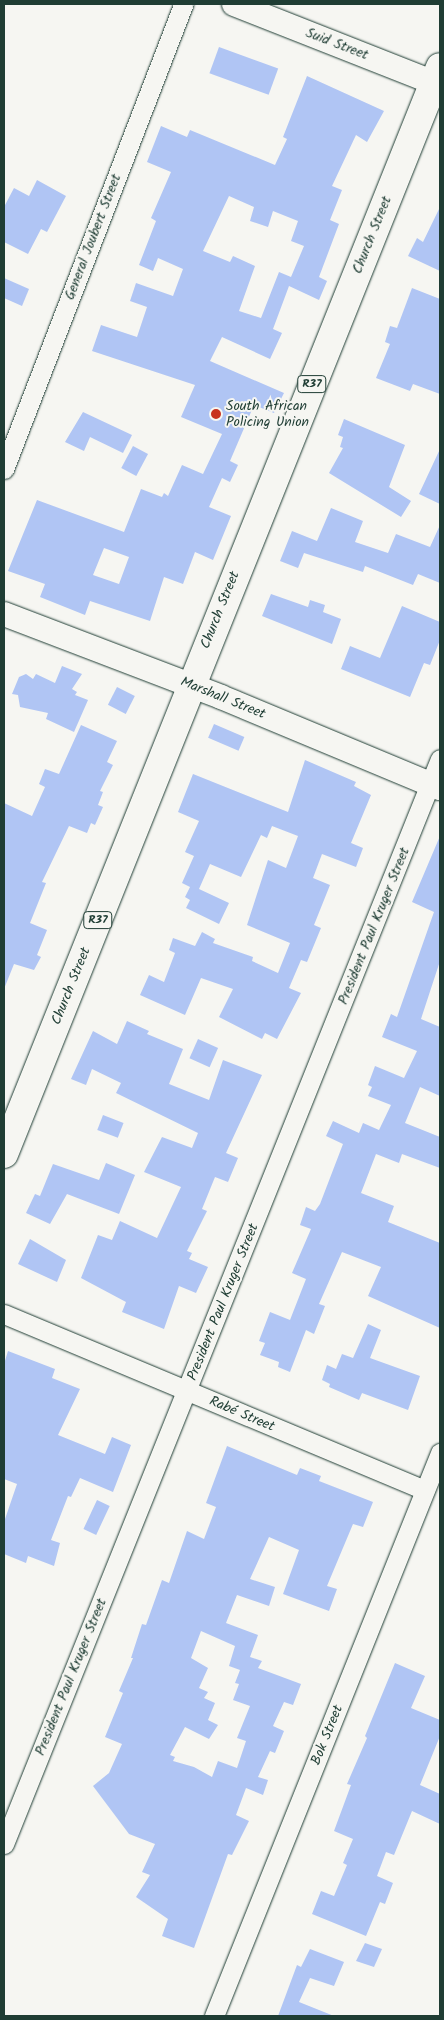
<!DOCTYPE html>
<html>
<head>
<meta charset="utf-8">
<style>
	body { margin:0 }
	#map { position:relative; width:444px; height:2020px; overflow:hidden; background:#f6f6f2; font-family:Kalam,sans-serif }
	div>[style] { position:absolute }
	.building>* { inset:0; background:#b0c5f4; transform-origin:0 0 }
	.roads { filter:drop-shadow(0 0 1px #1f3d34) drop-shadow(0 0 1px #1f3d34) }
	.minor>* { height:19px; margin:-9.5px; padding:0 9.5px; transform-origin:9.5px; border-radius:9.5px; background:#f6f6f2 }
	.tertiary>* { height:24px; margin:-12px; padding:0 12px; transform-origin:12px; border-radius:12px; background:#f6f6f2 }
	.primary>* { height:28px; margin:-14px; padding:0 14px; transform-origin:14px; border-radius:14px; background:#f6f6f2 }
	.dots>* { width:14px; height:14px; translate:-50% -50%; box-sizing:border-box; border:2px solid #f6f6f2; border-radius:50% }
	span { translate:-50% -50%; white-space:nowrap; text-align:center; line-height:1.15; -webkit-text-stroke:4px #f6f6f2; paint-order:stroke }
	.shield-label span { padding:1px 4px; background:#f6f6f2; border:1px solid; border-radius:4px; -webkit-text-stroke-width:0 }
	.shield-label { font-size:12px; color:#1f3d34; font-weight:700 }
	.street-label { font-size:14px; color:#1f3d34 }
	.poi-label { font-size:14px; color:#1f3d34 }
	.left { translate:0 -50%; text-align:left }
	.frame { position:absolute; inset:0; border:5px solid #1f3d34; pointer-events:none }
</style>
</head>
<body>
<div id="map">
	<div class="building">
		<div style="left:219px;top:47px;width:63px;height:28px;rotate:20deg"></div>
		<div style="clip-path:polygon(evenodd,307px 76px,384px 111px,367px 142px,356px 135px,332px 186px,342px 190px,330px 220px,339px 224px,319px 277px,327px 281px,319px 300px,289px 286px,273px 329px,282px 333px,270px 359px,222px 337px,210px 361px,284px 393px,274px 413px,254px 405px,230px 461px,238px 465px,230px 482px,222px 478px,209px 507px,231px 516px,213px 560px,195px 552px,183px 584px,164px 577px,150px 621px,90px 601px,85px 615px,40px 597px,45px 584px,8px 571px,37px 500px,124px 532px,141px 489px,162px 497px,164px 493px,168px 496px,182px 465px,203px 474px,222px 434px,181px 417px,195px 385px,92px 351px,101px 325px,137px 337px,147px 307px,130px 301px,136px 283px,173px 296px,183px 269px,158px 258px,153px 271px,139px 265px,156px 221px,151px 218px,171px 172px,147px 162px,161px 126px,187px 137px,190px 130px,275px 165px,287px 139px,283px 137px,307px 76px,229px 196px,254px 207px,250px 221px,268px 227px,273px 211px,298px 221px,291px 241px,304px 246px,291px 277px,279px 272px,261px 318px,239px 311px,255px 266px,233px 256px,230px 262px,203px 251px,229px 196px,307px 76px,104px 548px,129px 557px,119px 584px,93px 575px,104px 548px)"></div>
		<div style="clip-path:polygon(37px 180px,66px 196px,47px 232px,41px 229px,28px 254px,4px 242px,4px 207px,14px 188px,29px 196px)"></div>
		<div style="clip-path:polygon(440px 207px,440px 271px,408px 256px,417px 238px,423px 242px)"></div>
		<div style="clip-path:polygon(4px 278px,29px 289px,22px 306px,4px 298px)"></div>
		<div style="clip-path:polygon(412px 288px,440px 299px,440px 394px,413px 384px,410px 391px,376px 378px,390px 344px,385px 342px,390px 326px,397px 328px)"></div>
		<div style="clip-path:polygon(83px 412px,132px 435px,123px 453px,90px 437px,84px 451px,65px 442px)"></div>
		<div style="clip-path:polygon(344px 419px,405px 445px,389px 487px,411px 501px,401px 517px,329px 473px,343px 448px,340px 447px,343px 437px,338px 435px)"></div>
		<div style="left:133px;top:446px;width:17px;height:25px;rotate:28deg"></div>
		<div style="clip-path:polygon(440px 449px,440px 504px,419px 494px)"></div>
		<div style="clip-path:polygon(331px 508px,363px 521px,355px 542px,388px 553px,396px 534px,430px 547px,440px 525px,440px 583px,418px 574px,413px 585px,365px 566px,363px 572px,304px 553px,298px 568px,280px 561px,292px 531px,317px 541px)"></div>
		<div style="clip-path:polygon(271px 594px,308px 607px,310px 600px,325px 605px,323px 612px,341px 619px,332px 644px,262px 616px)"></div>
		<div style="clip-path:polygon(402px 606px,440px 622px,440px 640px,430px 665px,424px 663px,410px 697px,341px 669px,350px 646px,380px 658px)"></div>
		<div style="clip-path:polygon(62px 666px,82px 674px,72px 689px,77px 692px,75px 695px,88px 700px,74px 732px,46px 719px,48px 713px,20px 707px,18px 695px,12px 694px,19px 677px,26px 674px,33px 679px,36px 674px,55px 683px)"></div>
		<div style="left:117px;top:687px;width:20px;height:20px;rotate:27deg"></div>
		<div style="left:214px;top:724px;width:33px;height:15px;rotate:23deg"></div>
		<div style="clip-path:polygon(81px 725px,117px 741px,107px 762px,113px 765px,100px 791px,103px 792px,98px 805px,103px 807px,95px 825px,91px 823px,87px 833px,69px 826px,42px 882px,46px 883px,30px 923px,47px 930px,37px 955px,41px 957px,34px 970px,14px 964px,4px 989px,4px 803px,32px 816px,45px 787px,39px 784px,45px 769px,59px 774px)"></div>
		<div style="clip-path:polygon(305px 760px,356px 782px,354px 786px,371px 795px,351px 843px,363px 848px,356px 867px,322px 854px,313px 878px,330px 885px,314px 925px,321px 928px,307px 962px,301px 960px,289px 988px,301px 993px,277px 1039px,265px 1033px,262px 1039px,219px 1017px,233px 989px,201px 978px,185px 1015px,140px 995px,149px 975px,164px 982px,175px 953px,169px 950px,173px 938px,195px 946px,202px 932px,215px 939px,213px 943px,253px 957px,252px 961px,278px 973px,290px 943px,247px 925px,268px 860px,286px 868px,298px 836px,272px 826px,267px 838px,261px 835px,241px 877px,210px 864px,199px 889px,229px 903px,219px 924px,186px 908px,190px 900px,185px 897px,190px 887px,182px 883px,194px 856px,185px 852px,199px 821px,178px 812px,193px 774px,288px 812px)"></div>
		<div style="clip-path:polygon(440px 836px,440px 961px,421px 1019px,440px 1027px,440px 1096px,420px 1087px,405px 1123px,440px 1137px,440px 1168px,402px 1154px,399px 1163px,376px 1154px,361px 1193px,394px 1206px,388px 1222px,440px 1243px,440px 1328px,368px 1296px,381px 1267px,342px 1252px,319px 1304px,325px 1306px,314px 1334px,306px 1330px,290px 1372px,278px 1367px,279px 1362px,260px 1355px,265px 1343px,259px 1341px,270px 1312px,290px 1320px,306px 1279px,292px 1273px,311px 1229px,300px 1225px,306px 1207px,315px 1211px,320px 1204px,343px 1144px,326px 1136px,333px 1121px,359px 1133px,363px 1123px,379px 1130px,391px 1105px,368px 1096px,372px 1087px,368px 1085px,375px 1066px,404px 1078px,417px 1051px,382px 1037px,391px 1014px,397px 1017px,434px 912px,412px 902px)"></div>
		<div style="clip-path:polygon(127px 1021px,149px 1031px,147px 1034px,183px 1049px,169px 1084px,209px 1100px,223px 1060px,262px 1075px,226px 1153px,238px 1158px,228px 1182px,215px 1177px,202px 1209px,207px 1211px,187px 1251px,192px 1253px,189px 1259px,208px 1267px,196px 1293px,179px 1286px,164px 1329px,122px 1312px,126px 1302px,81px 1278px,98px 1235px,112px 1240px,120px 1221px,157px 1238px,181px 1187px,144px 1172px,162px 1137px,192px 1148px,198px 1133px,116px 1093px,121px 1083px,92px 1069px,86px 1085px,71px 1079px,93px 1031px,117px 1044px)"></div>
		<div style="left:198px;top:1039px;width:22px;height:21px;rotate:24deg"></div>
		<div style="left:103px;top:1115px;width:22px;height:16px;rotate:21deg"></div>
		<div style="clip-path:polygon(106px 1163px,135px 1175px,119px 1214px,67px 1194px,50px 1224px,26px 1213px,35px 1194px,40px 1196px,53px 1164px,99px 1180px)"></div>
		<div style="clip-path:polygon(30px 1239px,66px 1260px,57px 1282px,18px 1264px)"></div>
		<div style="clip-path:polygon(368px 1324px,381px 1330px,370px 1358px,420px 1376px,408px 1410px,362px 1393px,359px 1400px,329px 1387px,330px 1384px,322px 1380px,327px 1365px,336px 1369px,342px 1354px,353px 1358px)"></div>
		<div style="clip-path:polygon(8px 1351px,55px 1369px,52px 1378px,80px 1389px,58px 1435px,105px 1454px,112px 1437px,131px 1445px,113px 1492px,80px 1478px,71px 1497px,68px 1496px,51px 1540px,60px 1543px,54px 1566px,28px 1556px,26px 1563px,4px 1554px,4px 1522px,17px 1484px,4px 1479px,4px 1364px)"></div>
		<div style="clip-path:polygon(evenodd,227px 1446px,297px 1475px,300px 1468px,321px 1476px,319px 1481px,373px 1502px,363px 1527px,353px 1524px,327px 1586px,337px 1589px,329px 1611px,283px 1594px,299px 1550px,269px 1537px,250px 1579px,275px 1587px,269px 1606px,237px 1595px,226px 1623px,258px 1635px,250px 1657px,262px 1661px,258px 1668px,301px 1684px,293px 1705px,284px 1702px,273px 1726px,284px 1731px,275px 1753px,270px 1751px,258px 1777px,268px 1780px,263px 1795px,246px 1788px,236px 1815px,249px 1821px,232px 1855px,228px 1854px,194px 1948px,162px 1936px,168px 1919px,136px 1897px,150px 1875px,142px 1872px,155px 1844px,129px 1834px,93px 1786px,109px 1773px,122px 1744px,105px 1737px,123px 1693px,119px 1691px,133px 1658px,131px 1658px,142px 1624px,146px 1625px,162px 1580px,169px 1583px,187px 1531px,204px 1539px,216px 1507px,206px 1503px,227px 1446px,201px 1631px,235px 1646px,229px 1666px,240px 1670px,235px 1683px,239px 1684px,233px 1700px,250px 1706px,237px 1738px,246px 1741px,237px 1768px,218px 1761px,212px 1777px,194px 1767px,173px 1761px,175px 1757px,170px 1755px,185px 1727px,209px 1739px,218px 1725px,208px 1720px,215px 1703px,204px 1698px,208px 1692px,199px 1688px,208px 1668px,191px 1658px,201px 1631px)"></div>
		<div style="left:97px;top:1500px;width:14px;height:32px;rotate:25deg"></div>
		<div style="clip-path:polygon(395px 1663px,425px 1676px,411px 1708px,440px 1720px,440px 1736px,420px 1785px,440px 1794px,440px 1824px,412px 1811px,394px 1855px,386px 1852px,377px 1876px,393px 1883px,385px 1904px,380px 1902px,366px 1936px,312px 1914px,321px 1891px,334px 1896px,347px 1865px,343px 1863px,353px 1839px,334px 1831px,351px 1785px,347px 1784px,367px 1738px,365px 1736px)"></div>
		<div style="clip-path:polygon(365px 1943px,382px 1949px,374px 1967px,356px 1961px)"></div>
		<div style="clip-path:polygon(310px 1949px,344px 1962px,334px 1986px,310px 1978px,299px 2002px,334px 2016px,278px 2016px,297px 1965px,301px 1967px)"></div>
	</div>
	<div class="roads">
		<div class="minor">
			<div style="left:4px;top:469px;width:498px;rotate:-68.9deg"></div>
			<div style="left:4px;top:1314px;width:456px;rotate:22.7deg"></div>
			<div style="left:4px;top:1844px;width:1169px;rotate:-68.11deg"></div>
			<div style="left:214px;top:2016px;width:607px;rotate:-68.13deg"></div>
		</div>
		<div class="tertiary">
			<div style="left:234px;top:4px;width:221px;rotate:21.5deg"></div>
			<div style="left:4px;top:614px;width:232px;rotate:20.9deg"></div>
			<div style="left:221px;top:697px;width:237px;rotate:22.6deg"></div>
		</div>
		<div class="primary">
			<div style="left:4px;top:1154px;width:1171px;rotate:-68.14deg"></div>
		</div>
	</div>
	<div class="dots">
		<div style="left:216px;top:414px;background:#c8321e"></div>
	</div>
	<div class="shield-label">
		<span style="left:312px;top:384px">R37</span>
		<span style="left:98px;top:920px">R37</span>
	</div>
	<div class="street-label">
		<span style="left:337px;top:44px;rotate:21deg">Suid Street</span>
		<span style="left:372px;top:235px;rotate:-68deg">Church Street</span>
		<span style="left:93px;top:237px;rotate:-69deg">General Joubert Street</span>
		<span style="left:220px;top:610px;rotate:-68deg">Church Street</span>
		<span style="left:223px;top:698px;rotate:22deg">Marshall Street</span>
		<span style="left:374px;top:926px;rotate:-68deg">President Paul Kruger Street</span>
		<span style="left:71px;top:986px;rotate:-68deg">Church Street</span>
		<span style="left:223px;top:1302px;rotate:-68deg">President Paul Kruger Street</span>
		<span style="left:242px;top:1414px;rotate:23deg">Rabé Street</span>
		<span style="left:71px;top:1677px;rotate:-68deg">President Paul Kruger Street</span>
		<span style="left:327px;top:1735px;rotate:-68deg">Bok Street</span>
	</div>
	<div class="poi-label">
		<span class="left" style="left:226px;top:414px">South African<br>Policing Union</span>
	</div>
	<div class="frame"></div>
</div>
</body>
</html>
